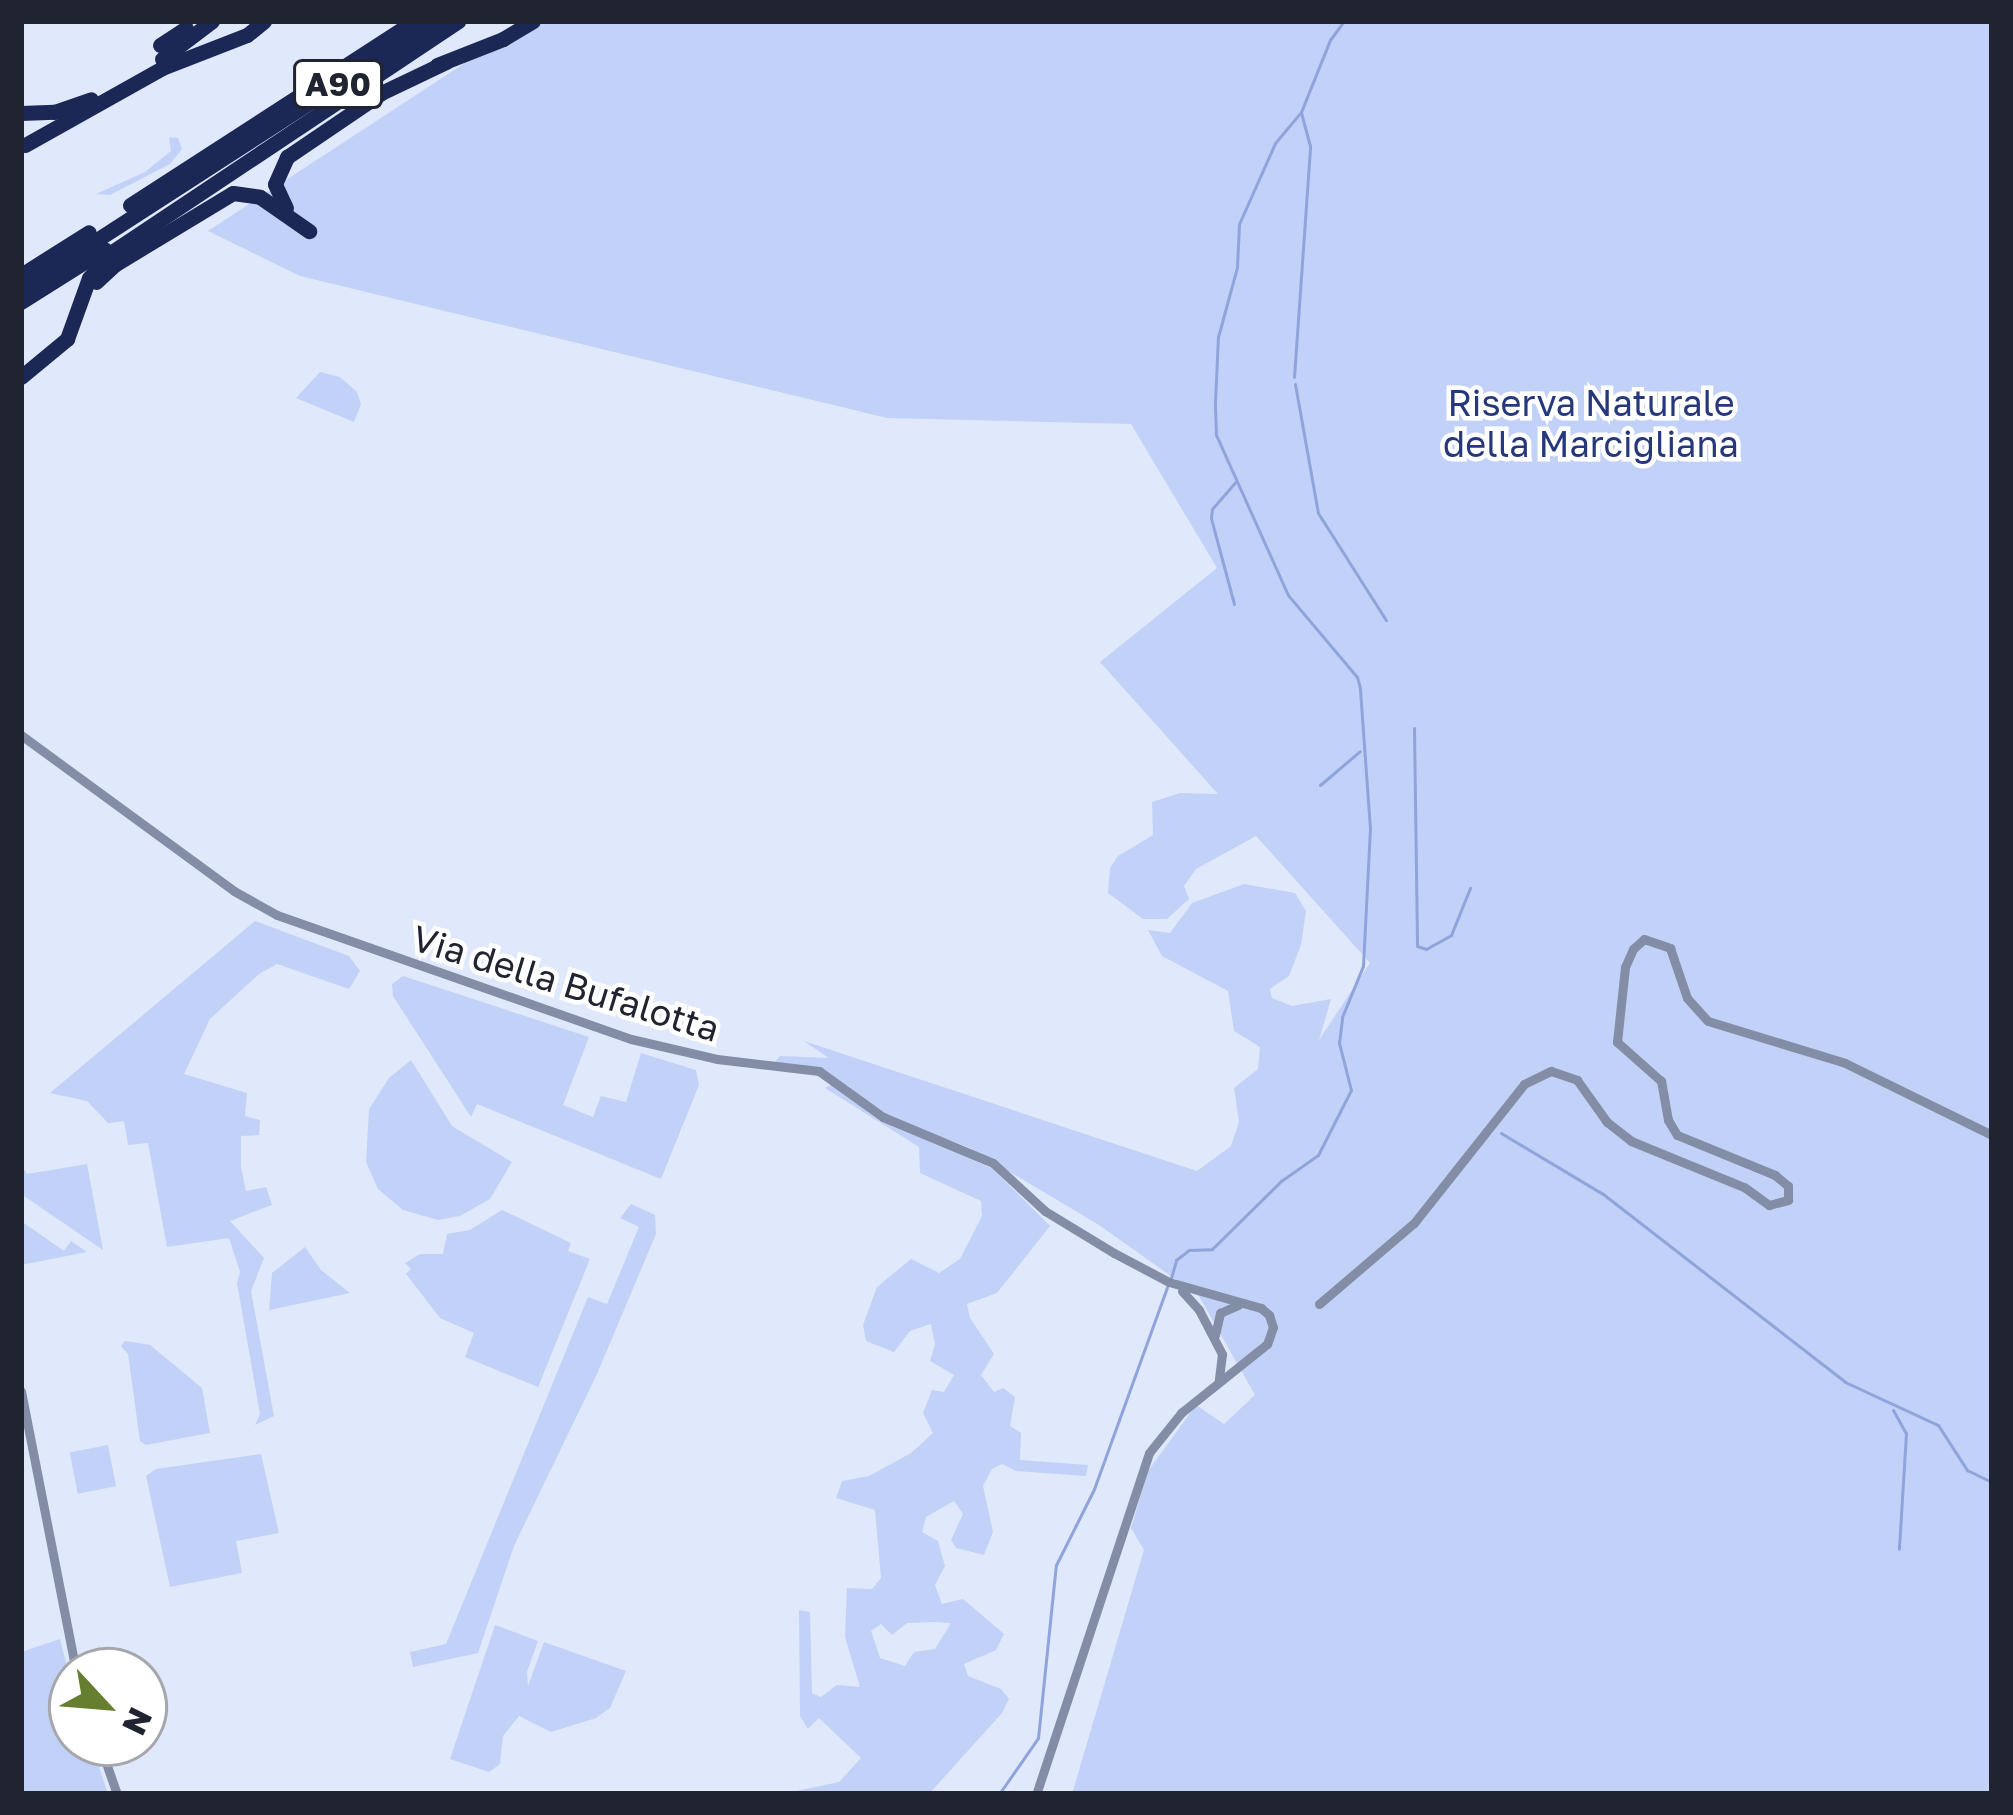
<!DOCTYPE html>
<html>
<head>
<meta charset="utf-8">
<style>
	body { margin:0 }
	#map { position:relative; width:2013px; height:1815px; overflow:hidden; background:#e0e8fb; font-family:"Golos Text",sans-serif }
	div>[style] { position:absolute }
	.green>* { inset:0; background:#c2d1f8; transform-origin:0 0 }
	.stream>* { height:3px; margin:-1.5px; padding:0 1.5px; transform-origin:1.5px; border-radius:1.5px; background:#90a4dc }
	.minor>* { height:9px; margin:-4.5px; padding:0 4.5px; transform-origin:4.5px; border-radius:4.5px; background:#838da5 }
	.highway>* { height:15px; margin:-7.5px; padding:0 7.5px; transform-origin:7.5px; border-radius:7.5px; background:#1b2856 }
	span { translate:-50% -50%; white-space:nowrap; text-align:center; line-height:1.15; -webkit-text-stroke:9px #fff; paint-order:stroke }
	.shield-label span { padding:3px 9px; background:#fff; border:3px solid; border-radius:9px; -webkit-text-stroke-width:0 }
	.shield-label { font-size:33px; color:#202430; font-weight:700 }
	.park-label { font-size:36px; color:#26387b }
	.street-label { font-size:36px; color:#202430 }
	.frame { position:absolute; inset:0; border:24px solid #202430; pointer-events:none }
	.north { position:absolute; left:48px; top:1647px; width:120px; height:120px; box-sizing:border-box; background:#fff; border:3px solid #a6a7ac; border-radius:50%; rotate:116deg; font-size:33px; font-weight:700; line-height:48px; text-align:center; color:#202430 }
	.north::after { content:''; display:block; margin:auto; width:42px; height:54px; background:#667e30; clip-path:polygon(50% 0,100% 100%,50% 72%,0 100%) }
</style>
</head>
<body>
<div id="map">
	<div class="green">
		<div style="clip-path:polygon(529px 21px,1992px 21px,1992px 1794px,1072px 1794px,1144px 1550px,1131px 1528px,1148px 1471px,1196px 1405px,1224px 1424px,1255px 1395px,1199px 1296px,1099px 1225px,968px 1147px,884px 1116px,831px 1074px,775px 1062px,780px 1056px,829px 1058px,804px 1041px,1197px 1171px,1231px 1146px,1239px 1122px,1234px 1088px,1258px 1069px,1260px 1047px,1234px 1031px,1228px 991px,1162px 956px,1148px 930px,1170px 933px,1192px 903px,1244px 884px,1295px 893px,1306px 911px,1301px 945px,1289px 976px,1270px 989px,1272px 998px,1292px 1006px,1331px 999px,1319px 1040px,1370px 963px,1256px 836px,1196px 869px,1184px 886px,1189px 899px,1167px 919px,1143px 919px,1108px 893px,1110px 868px,1118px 856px,1153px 835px,1152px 802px,1180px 793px,1218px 794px,1100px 662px,1217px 568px,1131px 424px,887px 418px,300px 276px,208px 231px)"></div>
		<div style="clip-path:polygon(169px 137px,178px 138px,182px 149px,170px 164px,110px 195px,96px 194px,145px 172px,171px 151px)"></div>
		<div style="clip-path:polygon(320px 372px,340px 377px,357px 392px,361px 404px,354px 422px,296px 398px)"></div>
		<div style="clip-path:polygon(255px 921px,349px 956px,360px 971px,349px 989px,277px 964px,259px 974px,210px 1019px,184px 1074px,247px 1093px,245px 1116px,260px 1120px,259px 1135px,241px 1136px,241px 1167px,246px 1191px,266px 1187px,272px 1205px,230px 1221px,264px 1258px,251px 1291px,274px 1416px,255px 1425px,260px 1414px,237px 1283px,240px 1272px,229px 1238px,167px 1247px,148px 1143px,128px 1145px,124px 1121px,108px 1123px,87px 1101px,50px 1093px)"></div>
		<div style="clip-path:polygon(403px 976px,589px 1037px,563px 1105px,593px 1117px,601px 1096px,626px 1102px,641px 1053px,696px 1070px,699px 1085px,661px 1179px,477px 1104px,471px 1117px,393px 996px,392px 984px)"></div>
		<div style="clip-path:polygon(411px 1060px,452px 1126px,512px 1162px,490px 1199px,460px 1216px,438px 1220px,403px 1210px,378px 1189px,366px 1162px,369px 1109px,389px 1078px)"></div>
		<div style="clip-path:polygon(evenodd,833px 1084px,873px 1114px,993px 1169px,1050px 1226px,997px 1293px,967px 1304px,970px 1318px,994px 1354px,981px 1375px,994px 1392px,1003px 1388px,1015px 1397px,1010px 1426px,1021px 1433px,1020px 1460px,1088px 1465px,1086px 1476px,1016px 1471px,1002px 1464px,992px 1469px,983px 1486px,993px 1532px,984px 1555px,956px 1548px,951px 1540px,963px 1514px,954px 1501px,926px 1517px,922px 1532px,938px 1541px,945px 1566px,935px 1585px,942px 1604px,963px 1599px,1004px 1634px,996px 1650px,964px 1664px,968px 1676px,1001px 1689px,1009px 1699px,1002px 1713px,929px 1794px,782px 1794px,839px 1782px,861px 1758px,819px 1718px,808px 1729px,800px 1716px,799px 1610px,810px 1612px,812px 1693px,821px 1697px,837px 1685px,860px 1687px,845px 1637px,847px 1588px,872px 1589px,881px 1578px,875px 1510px,836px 1498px,842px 1481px,869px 1476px,911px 1453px,933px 1433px,923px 1413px,932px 1390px,944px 1392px,954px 1375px,930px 1361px,935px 1344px,931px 1324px,910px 1331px,894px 1352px,866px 1341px,863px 1325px,877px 1287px,911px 1259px,939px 1273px,960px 1259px,982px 1216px,981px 1201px,920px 1173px,919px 1147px,825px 1088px,833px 1084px,907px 1623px,935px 1622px,951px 1623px,935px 1649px,914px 1652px,905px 1666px,880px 1658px,871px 1631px,881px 1624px,892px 1635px,907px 1623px)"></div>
		<div style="clip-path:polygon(87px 1164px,103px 1250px,21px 1194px,21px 1165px,27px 1174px)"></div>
		<div style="clip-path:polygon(631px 1204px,655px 1215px,656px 1234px,597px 1374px,514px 1546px,478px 1653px,413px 1667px,410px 1652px,446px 1644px,588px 1297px,607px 1304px,639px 1227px,620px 1218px)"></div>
		<div style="clip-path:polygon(502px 1210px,571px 1243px,568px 1251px,590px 1259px,538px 1387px,465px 1357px,474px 1333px,440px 1318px,406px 1274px,411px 1269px,405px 1263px,420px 1254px,443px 1254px,447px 1234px,470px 1230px)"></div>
		<div style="clip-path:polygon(21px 1221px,64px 1251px,71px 1241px,87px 1252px,21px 1265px)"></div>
		<div style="clip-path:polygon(305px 1247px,321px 1270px,350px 1293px,269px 1310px,272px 1273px)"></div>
		<div style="clip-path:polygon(125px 1341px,150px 1345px,202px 1388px,210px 1433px,146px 1445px,140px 1441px,128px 1354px,121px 1346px)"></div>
		<div style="left:108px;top:1445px;width:42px;height:39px;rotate:79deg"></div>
		<div style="clip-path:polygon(261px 1454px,279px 1533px,236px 1541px,242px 1573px,170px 1587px,146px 1476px,156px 1469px)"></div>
		<div style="clip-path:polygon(495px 1625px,538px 1641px,527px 1672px,528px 1686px,544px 1642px,626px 1671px,610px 1708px,596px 1718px,551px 1732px,519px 1716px,503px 1736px,500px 1764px,489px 1772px,450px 1759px)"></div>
		<div style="clip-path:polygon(60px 1639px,72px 1685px,72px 1743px,91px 1743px,108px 1794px,21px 1794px,21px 1652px)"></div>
	</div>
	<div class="stream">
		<div style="left:1294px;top:377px;width:232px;rotate:-86deg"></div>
		<div style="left:1310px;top:146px;width:35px;rotate:-105deg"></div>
		<div style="left:1295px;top:384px;width:131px;rotate:79.9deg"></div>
		<div style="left:1318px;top:513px;width:127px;rotate:57.6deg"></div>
		<div style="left:1234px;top:604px;width:89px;rotate:-105deg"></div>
		<div style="left:1211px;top:518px;width:9px;rotate:-84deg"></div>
		<div style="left:1212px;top:509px;width:37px;rotate:-49deg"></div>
		<div style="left:1414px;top:728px;width:218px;rotate:89.2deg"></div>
		<div style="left:1417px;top:946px;width:9px;rotate:18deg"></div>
		<div style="left:1426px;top:949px;width:29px;rotate:-29deg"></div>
		<div style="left:1451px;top:935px;width:51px;rotate:-68deg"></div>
		<div style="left:1320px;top:785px;width:52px;rotate:-40.4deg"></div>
		<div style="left:1501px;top:1133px;width:119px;rotate:30.9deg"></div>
		<div style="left:1603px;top:1194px;width:306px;rotate:37.8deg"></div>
		<div style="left:1845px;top:1382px;width:102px;rotate:24.8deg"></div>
		<div style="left:1938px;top:1425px;width:54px;rotate:57.2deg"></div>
		<div style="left:1967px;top:1470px;width:28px;rotate:26deg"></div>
		<div style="left:1171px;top:1278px;width:19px;rotate:-74deg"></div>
		<div style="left:1176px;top:1260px;width:16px;rotate:-38deg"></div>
		<div style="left:1189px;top:1250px;width:23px;rotate:-2deg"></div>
		<div style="left:1212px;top:1249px;width:97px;rotate:-44.6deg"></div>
		<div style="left:1281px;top:1181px;width:45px;rotate:-35.1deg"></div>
		<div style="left:1318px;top:1155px;width:73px;rotate:-63.1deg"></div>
		<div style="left:1351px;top:1090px;width:49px;rotate:-104.3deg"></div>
		<div style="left:1339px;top:1043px;width:26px;rotate:-83deg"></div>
		<div style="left:1342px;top:1017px;width:55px;rotate:-67.6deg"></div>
		<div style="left:1363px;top:966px;width:137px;rotate:-87.1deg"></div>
		<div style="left:1370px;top:829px;width:141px;rotate:-94.1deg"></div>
		<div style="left:1360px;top:688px;width:11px;rotate:-105deg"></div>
		<div style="left:1357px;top:677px;width:107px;rotate:-130.1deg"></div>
		<div style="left:1288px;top:595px;width:175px;rotate:-114.2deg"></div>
		<div style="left:1216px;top:435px;width:33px;rotate:-92deg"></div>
		<div style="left:1215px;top:402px;width:65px;rotate:-87.4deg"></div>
		<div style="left:1218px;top:337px;width:73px;rotate:-74.8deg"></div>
		<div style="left:1237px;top:267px;width:43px;rotate:-87.3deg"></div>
		<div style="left:1239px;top:224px;width:89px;rotate:-66deg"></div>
		<div style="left:1275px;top:143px;width:40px;rotate:-50deg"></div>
		<div style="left:1301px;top:112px;width:78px;rotate:-68.1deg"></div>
		<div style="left:1330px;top:40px;width:24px;rotate:-54deg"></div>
		<div style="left:1893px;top:1410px;width:26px;rotate:61deg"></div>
		<div style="left:1906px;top:1433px;width:116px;rotate:93.5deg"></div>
		<div style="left:999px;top:1794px;width:68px;rotate:-55.1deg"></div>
		<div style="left:1038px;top:1738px;width:174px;rotate:-84.1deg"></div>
		<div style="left:1056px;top:1565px;width:85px;rotate:-63.4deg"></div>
		<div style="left:1094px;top:1489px;width:215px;rotate:-70.1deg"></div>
	</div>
	<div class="minor">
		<div style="left:21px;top:735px;width:264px;rotate:36.2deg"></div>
		<div style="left:234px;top:891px;width:49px;rotate:29.2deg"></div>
		<div style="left:277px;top:915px;width:375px;rotate:19.3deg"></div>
		<div style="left:631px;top:1039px;width:88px;rotate:13.1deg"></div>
		<div style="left:717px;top:1059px;width:103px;rotate:6.7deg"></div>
		<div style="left:819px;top:1071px;width:79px;rotate:35.7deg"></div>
		<div style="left:883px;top:1117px;width:119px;rotate:22.7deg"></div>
		<div style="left:993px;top:1163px;width:71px;rotate:42.7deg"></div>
		<div style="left:1045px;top:1211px;width:81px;rotate:31.3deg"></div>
		<div style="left:1114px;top:1253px;width:62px;rotate:27.8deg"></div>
		<div style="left:1169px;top:1282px;width:96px;rotate:15.8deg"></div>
		<div style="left:1261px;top:1308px;width:11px;rotate:41deg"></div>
		<div style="left:1269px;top:1315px;width:13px;rotate:72deg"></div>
		<div style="left:1273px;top:1327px;width:18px;rotate:109deg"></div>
		<div style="left:1267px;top:1344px;width:110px;rotate:141.3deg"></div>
		<div style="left:1181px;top:1413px;width:51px;rotate:128.7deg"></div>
		<div style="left:1149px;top:1453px;width:359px;rotate:108.3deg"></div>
		<div style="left:1182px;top:1291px;width:25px;rotate:48deg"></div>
		<div style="left:1199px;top:1310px;width:50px;rotate:62.4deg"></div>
		<div style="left:1222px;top:1354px;width:26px;rotate:97deg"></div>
		<div style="left:1319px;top:1304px;width:125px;rotate:-40.5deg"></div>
		<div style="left:1414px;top:1223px;width:177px;rotate:-51.6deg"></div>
		<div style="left:1524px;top:1084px;width:30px;rotate:-26deg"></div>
		<div style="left:1551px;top:1071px;width:28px;rotate:19deg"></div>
		<div style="left:1577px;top:1080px;width:52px;rotate:54.5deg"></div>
		<div style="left:1607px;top:1122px;width:31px;rotate:38deg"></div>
		<div style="left:1631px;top:1141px;width:122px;rotate:22.2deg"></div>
		<div style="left:1744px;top:1187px;width:31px;rotate:36deg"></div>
		<div style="left:1769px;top:1205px;width:20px;rotate:-15deg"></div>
		<div style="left:1788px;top:1200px;width:14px;rotate:-90deg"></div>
		<div style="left:1788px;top:1186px;width:17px;rotate:-140deg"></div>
		<div style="left:1775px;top:1175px;width:106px;rotate:-157.8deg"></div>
		<div style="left:1677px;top:1135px;width:17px;rotate:-121deg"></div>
		<div style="left:1668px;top:1120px;width:40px;rotate:-100deg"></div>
		<div style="left:1661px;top:1081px;width:59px;rotate:-138.4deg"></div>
		<div style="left:1617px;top:1042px;width:75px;rotate:-83.9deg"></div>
		<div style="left:1625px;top:967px;width:20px;rotate:-66deg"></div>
		<div style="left:1633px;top:949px;width:15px;rotate:-42deg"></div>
		<div style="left:1644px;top:939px;width:28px;rotate:19deg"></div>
		<div style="left:1670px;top:948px;width:53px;rotate:71.2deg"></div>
		<div style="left:1687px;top:998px;width:31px;rotate:48deg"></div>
		<div style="left:1708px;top:1021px;width:143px;rotate:17deg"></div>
		<div style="left:1845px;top:1063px;width:164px;rotate:26.1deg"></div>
		<div style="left:1215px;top:1335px;width:23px;rotate:-77deg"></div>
		<div style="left:1220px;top:1313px;width:20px;rotate:-24deg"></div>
		<div style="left:21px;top:1391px;width:285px;rotate:78.9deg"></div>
		<div style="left:99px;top:1743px;width:54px;rotate:70.6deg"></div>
	</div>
	<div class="highway">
		<div style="left:160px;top:45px;width:31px;rotate:-33deg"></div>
		<div style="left:162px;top:59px;width:63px;rotate:-37.2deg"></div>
		<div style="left:437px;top:65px;width:71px;rotate:-21.5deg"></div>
		<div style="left:503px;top:39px;width:35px;rotate:-31deg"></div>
		<div style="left:21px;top:113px;width:33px;rotate:-2deg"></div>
		<div style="left:54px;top:112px;width:39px;rotate:-19deg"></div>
		<div style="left:25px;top:145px;width:157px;rotate:-29.3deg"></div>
		<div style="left:162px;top:68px;width:91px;rotate:-21.2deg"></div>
		<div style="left:247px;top:35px;width:22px;rotate:-39deg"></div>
		<div style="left:130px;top:205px;width:338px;rotate:-32.9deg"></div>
		<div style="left:286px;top:208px;width:26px;rotate:-115deg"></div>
		<div style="left:275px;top:184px;width:30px;rotate:-66deg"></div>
		<div style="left:287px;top:157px;width:114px;rotate:-34.2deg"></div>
		<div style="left:381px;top:93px;width:72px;rotate:-25.5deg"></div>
		<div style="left:21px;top:275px;width:80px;rotate:-32.3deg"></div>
		<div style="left:96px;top:282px;width:25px;rotate:-43deg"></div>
		<div style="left:114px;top:265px;width:139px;rotate:-31.2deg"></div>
		<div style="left:233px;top:193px;width:27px;rotate:8deg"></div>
		<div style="left:260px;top:197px;width:60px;rotate:34.8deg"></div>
		<div style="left:21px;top:289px;width:494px;rotate:-32.9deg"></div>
		<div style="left:21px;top:302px;width:99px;rotate:-32.2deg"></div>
		<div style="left:21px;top:377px;width:60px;rotate:-39.6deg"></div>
		<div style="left:67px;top:339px;width:65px;rotate:-70.2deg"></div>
		<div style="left:89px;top:278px;width:31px;rotate:-50deg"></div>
		<div style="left:109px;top:254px;width:420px;rotate:-33.7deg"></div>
	</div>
	<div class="shield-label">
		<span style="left:338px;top:84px">A90</span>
	</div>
	<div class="park-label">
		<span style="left:1591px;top:423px">Riserva Naturale<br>della Marcigliana</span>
	</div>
	<div class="street-label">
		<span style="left:566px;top:983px;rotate:17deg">Via della Bufalotta</span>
	</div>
	<div class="frame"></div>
	<div class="north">N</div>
</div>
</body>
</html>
